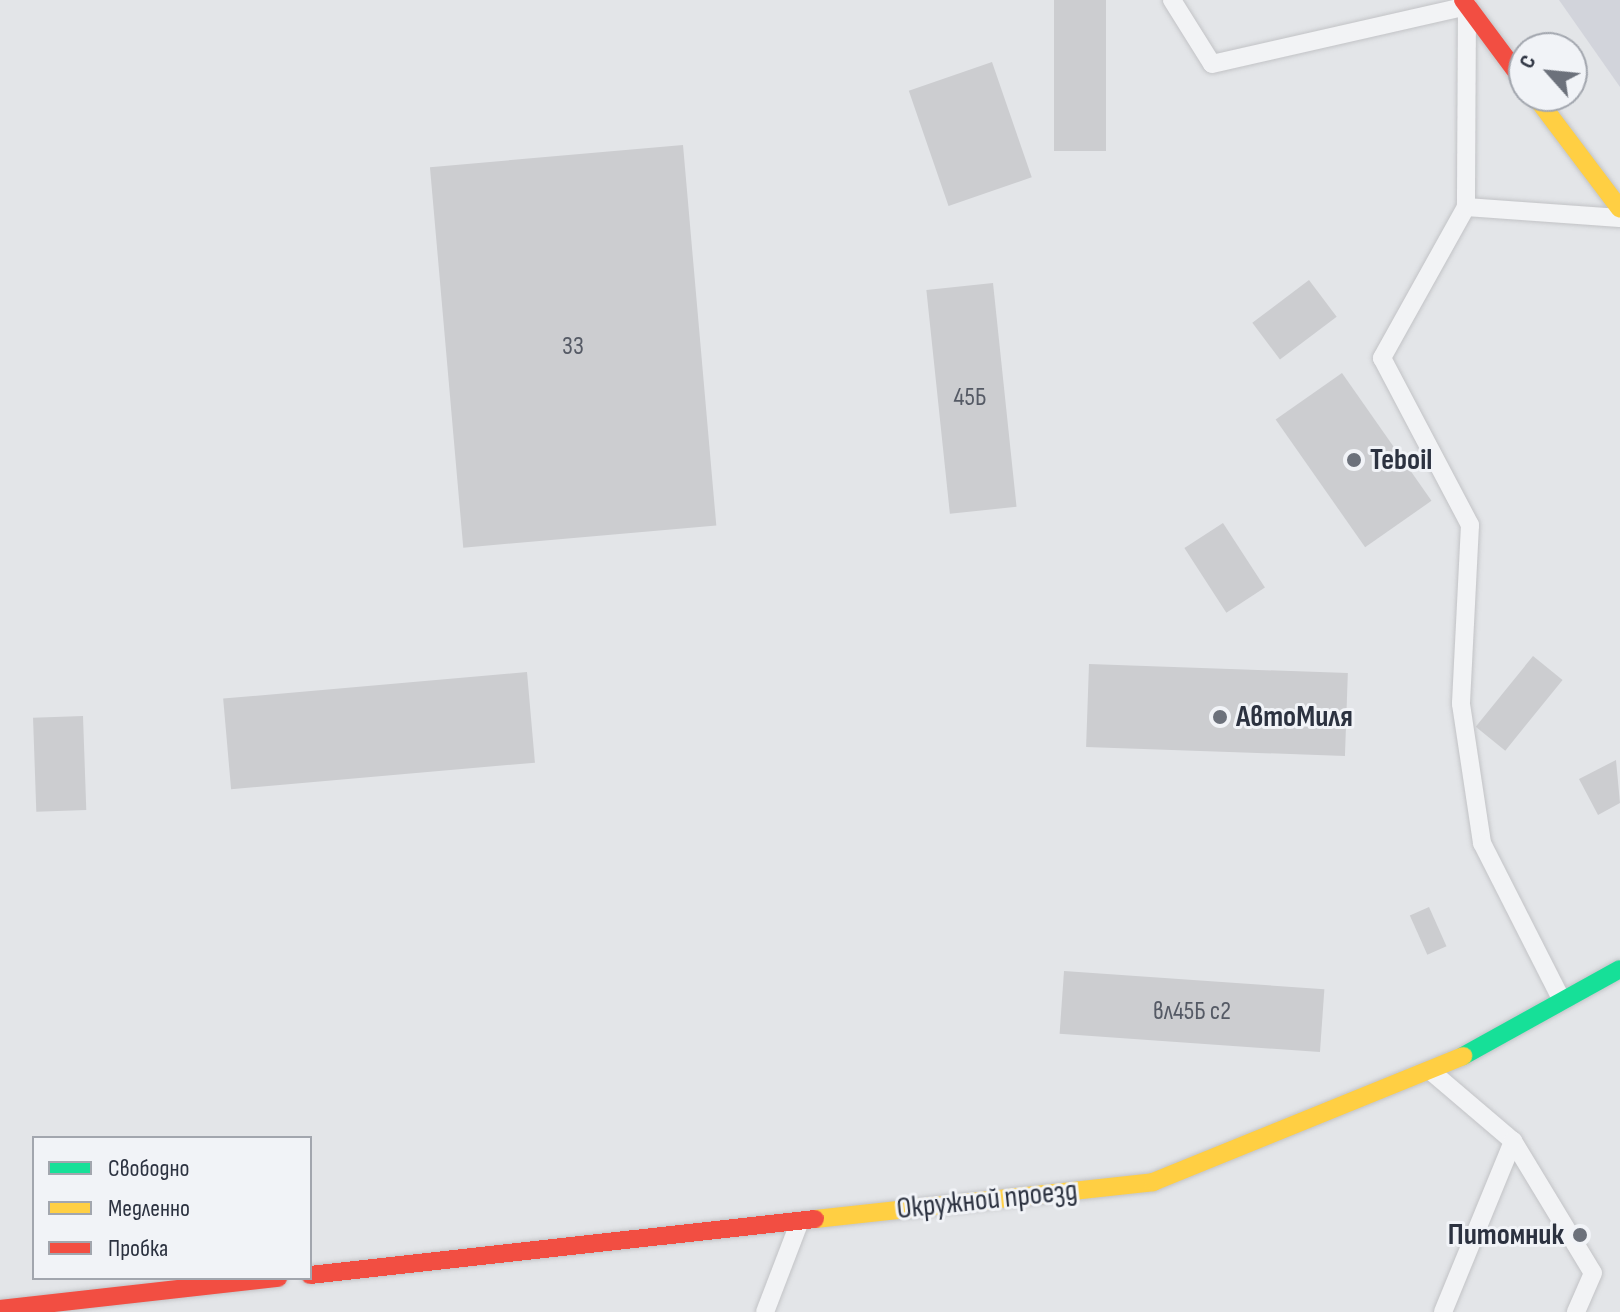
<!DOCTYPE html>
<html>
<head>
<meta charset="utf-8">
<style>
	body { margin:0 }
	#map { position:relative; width:1620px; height:1312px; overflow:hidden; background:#e3e5e8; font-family:"Sofia Sans Condensed",sans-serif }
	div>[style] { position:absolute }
	.built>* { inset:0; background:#d2d4db }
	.building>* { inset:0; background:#cccdd0; transform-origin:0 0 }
	.roads { filter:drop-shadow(0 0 2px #c2c3c6) drop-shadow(0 0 2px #c2c3c6) }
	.lane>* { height:18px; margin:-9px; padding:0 9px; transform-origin:9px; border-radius:9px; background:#f2f3f5 }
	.fast>* { height:18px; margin:-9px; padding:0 9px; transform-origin:9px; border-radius:9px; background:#16e098 }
	.slow>* { height:18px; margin:-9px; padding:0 9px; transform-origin:9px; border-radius:9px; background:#ffcf43 }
	.jam>* { height:18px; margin:-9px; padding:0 9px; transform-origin:9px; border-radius:9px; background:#f24e42 }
	.dots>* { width:22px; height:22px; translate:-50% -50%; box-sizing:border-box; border:4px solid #f1f3f7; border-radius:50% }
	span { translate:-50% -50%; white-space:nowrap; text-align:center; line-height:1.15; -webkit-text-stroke:6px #f1f3f7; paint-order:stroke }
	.number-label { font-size:26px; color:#555a65 }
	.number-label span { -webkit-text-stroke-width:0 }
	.poi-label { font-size:30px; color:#2c3240; font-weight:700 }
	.left { translate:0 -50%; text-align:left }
	.right { translate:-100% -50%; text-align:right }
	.street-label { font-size:30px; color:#2c3240 }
	.legend { position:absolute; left:32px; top:1136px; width:280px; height:144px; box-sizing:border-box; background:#f1f3f7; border:2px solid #a2a6ae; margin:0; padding:10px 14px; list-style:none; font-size:24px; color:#2c3240 }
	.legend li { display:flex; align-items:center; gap:16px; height:40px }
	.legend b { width:40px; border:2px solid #a2a6ae }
	.north { position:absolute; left:1508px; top:32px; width:80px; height:80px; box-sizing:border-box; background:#f1f3f7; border:2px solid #a2a6ae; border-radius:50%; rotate:297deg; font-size:22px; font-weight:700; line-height:32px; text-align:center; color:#2c3240 }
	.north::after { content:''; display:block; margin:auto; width:28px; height:36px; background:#6c717b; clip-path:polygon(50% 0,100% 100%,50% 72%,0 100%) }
</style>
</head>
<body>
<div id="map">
	<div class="built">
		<div style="clip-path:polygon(1559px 0,1620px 0,1620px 87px)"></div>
	</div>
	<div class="building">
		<div style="left:1054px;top:0;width:52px;height:151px"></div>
		<div style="left:992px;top:62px;width:122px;height:88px;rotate:71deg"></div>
		<div style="left:683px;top:145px;width:382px;height:254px;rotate:85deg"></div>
		<div style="left:1309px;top:280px;width:46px;height:71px;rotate:53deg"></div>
		<div style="left:993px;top:283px;width:225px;height:67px;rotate:84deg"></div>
		<div style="left:1342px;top:373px;width:156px;height:81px;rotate:55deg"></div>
		<div style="left:1223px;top:523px;width:77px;height:46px;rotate:57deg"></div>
		<div style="left:1533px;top:656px;width:38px;height:91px;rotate:39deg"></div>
		<div style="left:1089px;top:664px;width:259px;height:83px;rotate:2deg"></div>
		<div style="left:527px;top:672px;width:91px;height:305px;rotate:85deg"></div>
		<div style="left:83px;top:716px;width:94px;height:50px;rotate:88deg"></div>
		<div style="clip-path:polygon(1616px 760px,1620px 803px,1598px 815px,1579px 779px)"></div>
		<div style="left:1429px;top:907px;width:43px;height:21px;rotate:66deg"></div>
		<div style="left:1064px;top:971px;width:261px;height:63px;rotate:4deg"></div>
	</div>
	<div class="roads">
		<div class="lane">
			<div style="left:1172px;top:0;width:75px;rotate:58deg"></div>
			<div style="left:1212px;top:64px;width:262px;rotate:-12.8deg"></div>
			<div style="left:1467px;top:6px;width:201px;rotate:90.3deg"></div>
			<div style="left:1466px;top:207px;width:173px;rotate:119.1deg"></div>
			<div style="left:1382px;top:358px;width:189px;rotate:62.2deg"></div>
			<div style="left:1470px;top:525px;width:179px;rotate:92.9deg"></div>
			<div style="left:1461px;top:704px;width:141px;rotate:81.4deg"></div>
			<div style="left:1482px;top:843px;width:177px;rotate:63.1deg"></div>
			<div style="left:1466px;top:207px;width:154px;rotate:4.1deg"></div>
			<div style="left:1433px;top:1073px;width:105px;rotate:40.4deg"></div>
			<div style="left:1513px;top:1141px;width:154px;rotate:58.8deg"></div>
			<div style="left:1593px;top:1273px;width:43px;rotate:113.6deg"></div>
			<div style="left:765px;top:1312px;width:97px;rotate:-69deg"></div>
			<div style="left:1443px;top:1312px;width:185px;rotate:-67.7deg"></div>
		</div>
		<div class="fast">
			<div style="left:1463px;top:1056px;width:179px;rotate:-29deg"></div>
		</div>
		<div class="slow">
			<div style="left:1535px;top:96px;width:141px;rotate:53deg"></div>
			<div style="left:815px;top:1219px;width:340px;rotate:-6.2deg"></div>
			<div style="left:1153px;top:1182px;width:335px;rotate:-22.1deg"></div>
		</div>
		<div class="jam">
			<div style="left:1463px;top:0;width:102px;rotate:53.4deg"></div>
			<div style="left:310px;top:1275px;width:508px;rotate:-6.33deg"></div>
			<div style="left:0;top:1309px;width:280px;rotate:-6.4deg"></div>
		</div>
	</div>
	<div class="dots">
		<div style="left:1354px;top:460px;background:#6c717b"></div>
		<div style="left:1220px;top:717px;background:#6c717b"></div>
		<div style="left:1580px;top:1235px;background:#6c717b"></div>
	</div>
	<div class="number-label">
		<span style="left:573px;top:347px">33</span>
		<span style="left:970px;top:398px">45Б</span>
		<span style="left:1192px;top:1012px">вл45Б с2</span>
	</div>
	<div class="poi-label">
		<span class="left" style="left:1370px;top:460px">Teboil</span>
		<span class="left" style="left:1236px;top:717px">АвтоМиля</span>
		<span class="right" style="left:1564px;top:1235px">Питомник</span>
	</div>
	<div class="street-label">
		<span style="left:987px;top:1200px;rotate:-6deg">Окружной проезд</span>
	</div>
	<ul class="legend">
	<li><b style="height:10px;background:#16e098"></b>Свободно</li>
	<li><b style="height:10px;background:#ffcf43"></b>Медленно</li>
	<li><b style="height:10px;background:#f24e42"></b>Пробка</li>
	</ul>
	<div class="north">С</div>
</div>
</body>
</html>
